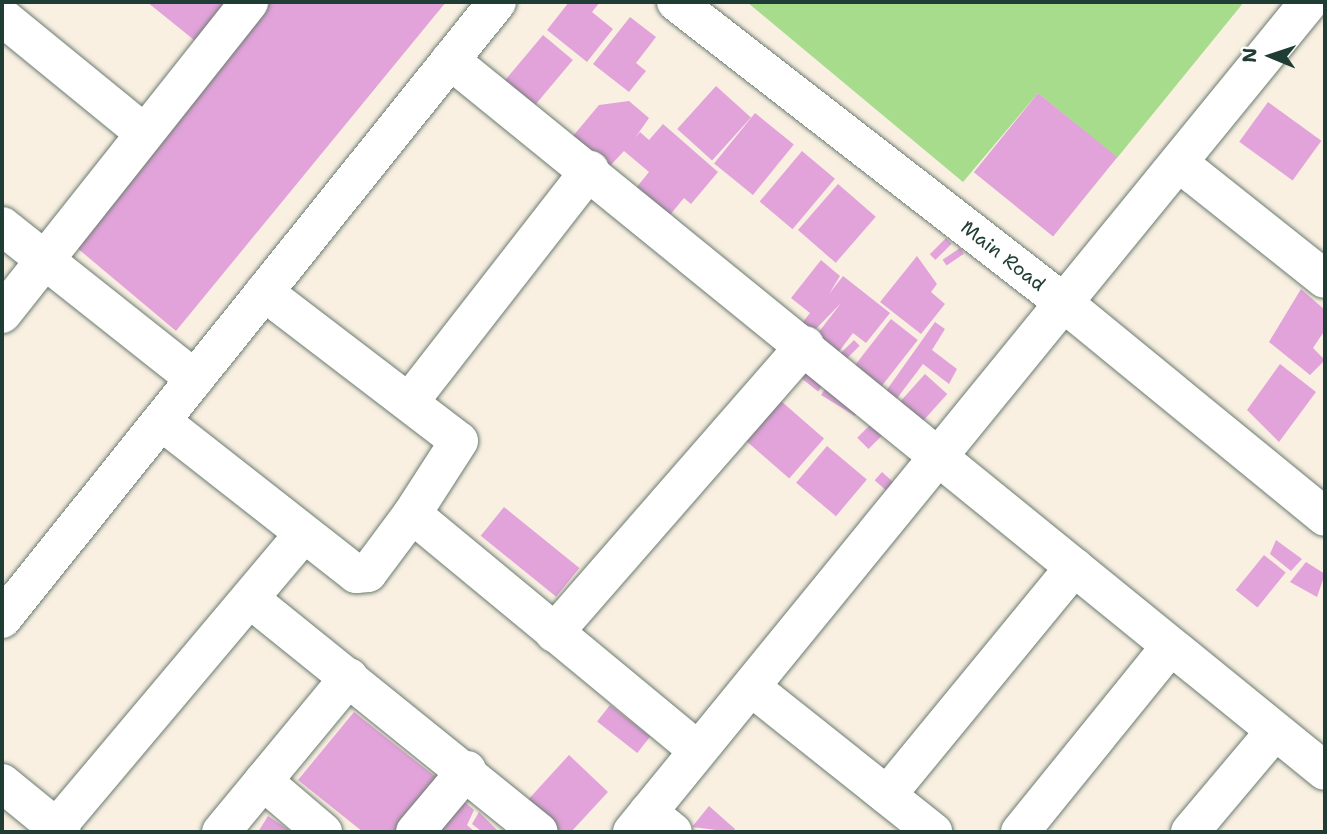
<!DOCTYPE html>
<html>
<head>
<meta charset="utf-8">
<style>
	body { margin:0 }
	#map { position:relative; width:1327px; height:834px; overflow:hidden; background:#f9f0e2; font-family:"Shantell Sans",sans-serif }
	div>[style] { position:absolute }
	.green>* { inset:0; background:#a7dc8c }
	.building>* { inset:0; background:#e2a3da; transform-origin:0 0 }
	.roads { filter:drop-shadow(0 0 2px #6b7c71) drop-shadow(0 0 2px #6b7c71) }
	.minor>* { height:38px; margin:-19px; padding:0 19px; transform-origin:19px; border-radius:19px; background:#fff }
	span { translate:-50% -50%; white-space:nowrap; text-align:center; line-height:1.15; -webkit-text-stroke:6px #fff; paint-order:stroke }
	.street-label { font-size:19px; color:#1f3d34 }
	.frame { position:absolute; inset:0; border:4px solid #1f3d34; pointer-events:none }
	.north { position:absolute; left:1236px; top:21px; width:70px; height:70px; -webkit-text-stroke:5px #fff; paint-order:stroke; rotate:272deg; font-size:19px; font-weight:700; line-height:28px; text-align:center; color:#1f3d34 }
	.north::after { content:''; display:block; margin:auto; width:24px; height:32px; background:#1f3d34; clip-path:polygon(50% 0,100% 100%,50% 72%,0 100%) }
</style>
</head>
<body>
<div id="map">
	<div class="green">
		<div style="clip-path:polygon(747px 2px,1244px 2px,1117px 158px,1038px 93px,963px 182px)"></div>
	</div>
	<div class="building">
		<div style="clip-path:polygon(147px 2px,241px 2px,204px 48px)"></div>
		<div style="clip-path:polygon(266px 2px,446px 2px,176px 331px,70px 242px)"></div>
		<div style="clip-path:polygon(569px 2px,600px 2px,592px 12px,613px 29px,587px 62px,547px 30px)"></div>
		<div style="clip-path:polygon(630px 17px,656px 37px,636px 63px,646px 71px,629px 92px,593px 64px)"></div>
		<div style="left:543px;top:35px;width:39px;height:63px;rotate:40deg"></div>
		<div style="left:716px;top:86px;width:47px;height:58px;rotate:42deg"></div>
		<div style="left:1038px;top:93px;width:102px;height:102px;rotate:39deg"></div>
		<div style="clip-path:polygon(629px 101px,649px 118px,635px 138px,640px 132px,649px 140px,663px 124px,718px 172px,691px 204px,684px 198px,669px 216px,636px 188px,649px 172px,624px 151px,609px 167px,573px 136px,599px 105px)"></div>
		<div style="left:1268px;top:102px;width:66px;height:49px;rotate:36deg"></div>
		<div style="left:755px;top:113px;width:50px;height:65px;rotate:39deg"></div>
		<div style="left:802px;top:151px;width:43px;height:66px;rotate:40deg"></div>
		<div style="left:838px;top:184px;width:50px;height:61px;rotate:41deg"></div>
		<div style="left:946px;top:238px;width:8px;height:23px;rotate:45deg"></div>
		<div style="left:960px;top:248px;width:7px;height:21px;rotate:56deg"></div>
		<div style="clip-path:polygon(917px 256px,937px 284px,931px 292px,945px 304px,921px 334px,880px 302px)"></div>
		<div style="clip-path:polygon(821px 260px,840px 276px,829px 294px,843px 276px,890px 313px,866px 343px,853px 333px,837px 354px,815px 337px,841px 303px,810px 335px,799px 327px,810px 313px,791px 298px)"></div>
		<div style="clip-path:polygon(1301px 289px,1325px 310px,1325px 330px,1313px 348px,1325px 360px,1310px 375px,1269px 342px)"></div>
		<div style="left:891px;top:319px;width:34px;height:64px;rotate:38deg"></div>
		<div style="clip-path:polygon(935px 322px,945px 329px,932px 350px,957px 369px,949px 384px,923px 364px,895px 401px,886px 391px)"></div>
		<div style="left:854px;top:340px;width:8px;height:21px;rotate:45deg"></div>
		<div style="left:809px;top:364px;width:24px;height:16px;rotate:38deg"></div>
		<div style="clip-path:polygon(1280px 364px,1316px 392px,1279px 442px,1247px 410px)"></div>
		<div style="left:925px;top:374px;width:30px;height:45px;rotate:42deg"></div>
		<div style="clip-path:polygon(830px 382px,861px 410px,855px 416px,821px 395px)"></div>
		<div style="left:781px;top:401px;width:57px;height:53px;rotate:41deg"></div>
		<div style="left:877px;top:418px;width:16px;height:28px;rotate:45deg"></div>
		<div style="left:827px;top:446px;width:52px;height:48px;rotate:40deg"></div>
		<div style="left:882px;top:472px;width:15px;height:11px;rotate:42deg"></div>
		<div style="left:504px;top:507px;width:97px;height:37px;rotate:39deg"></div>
		<div style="clip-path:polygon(1276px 540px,1302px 559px,1291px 571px,1270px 554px)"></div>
		<div style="left:1264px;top:555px;width:28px;height:45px;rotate:39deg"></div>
		<div style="clip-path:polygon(1306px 562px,1325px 574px,1317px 597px,1290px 582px)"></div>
		<div style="left:610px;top:705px;width:51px;height:21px;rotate:38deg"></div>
		<div style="clip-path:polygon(354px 712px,437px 778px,398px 832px,363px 832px,298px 780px)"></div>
		<div style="clip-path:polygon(569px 755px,608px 792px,571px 832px,558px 832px,526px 802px)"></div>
		<div style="clip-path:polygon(461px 799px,474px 810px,467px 825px,475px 832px,435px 832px)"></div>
		<div style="clip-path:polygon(709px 806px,735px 829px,733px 832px,692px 827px)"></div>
		<div style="clip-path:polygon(479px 812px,499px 832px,482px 832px,472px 824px)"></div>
		<div style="clip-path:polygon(268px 816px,292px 832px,258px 832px)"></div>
	</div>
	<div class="roads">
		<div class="minor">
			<div style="left:676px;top:2px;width:492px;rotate:37.8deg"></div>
			<div style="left:1065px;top:304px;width:336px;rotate:39.3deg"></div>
			<div style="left:2px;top:17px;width:181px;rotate:39.2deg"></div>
			<div style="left:450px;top:60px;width:1127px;rotate:39.1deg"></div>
			<div style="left:1179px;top:163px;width:186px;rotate:38.5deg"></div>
			<div style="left:2px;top:226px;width:246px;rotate:38.4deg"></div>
			<div style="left:264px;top:292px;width:245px;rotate:37.4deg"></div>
			<div style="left:459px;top:441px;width:87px;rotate:122.8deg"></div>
			<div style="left:2px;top:314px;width:398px;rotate:-51.6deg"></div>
			<div style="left:410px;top:401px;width:293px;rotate:-52.1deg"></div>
			<div style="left:161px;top:421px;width:248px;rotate:38.1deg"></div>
			<div style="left:356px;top:574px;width:12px;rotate:-5deg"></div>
			<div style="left:368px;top:573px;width:74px;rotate:-53.3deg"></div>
			<div style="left:412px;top:514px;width:371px;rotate:39.6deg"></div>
			<div style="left:250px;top:599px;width:371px;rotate:38.9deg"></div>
			<div style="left:2px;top:619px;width:791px;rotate:-51.26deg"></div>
			<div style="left:554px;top:633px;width:382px;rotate:-48.9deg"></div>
			<div style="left:751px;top:687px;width:233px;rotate:38.5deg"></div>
			<div style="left:263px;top:781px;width:79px;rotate:40.4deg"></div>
			<div style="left:2px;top:783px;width:77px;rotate:39.2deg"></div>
			<div style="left:887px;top:795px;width:295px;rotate:-50.6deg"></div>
			<div style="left:648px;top:812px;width:32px;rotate:39deg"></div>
			<div style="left:56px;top:828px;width:383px;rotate:-49.9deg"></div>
			<div style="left:221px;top:832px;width:201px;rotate:-50.4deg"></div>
			<div style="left:415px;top:832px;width:81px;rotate:-50deg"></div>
			<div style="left:632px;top:832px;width:1071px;rotate:-50.8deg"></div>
			<div style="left:1020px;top:832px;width:238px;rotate:-51deg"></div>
			<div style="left:1190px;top:832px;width:132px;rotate:-49.9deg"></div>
		</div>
	</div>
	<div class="street-label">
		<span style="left:1003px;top:256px;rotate:38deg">Main Road</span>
	</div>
	<div class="frame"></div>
	<div class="north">N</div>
</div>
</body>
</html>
